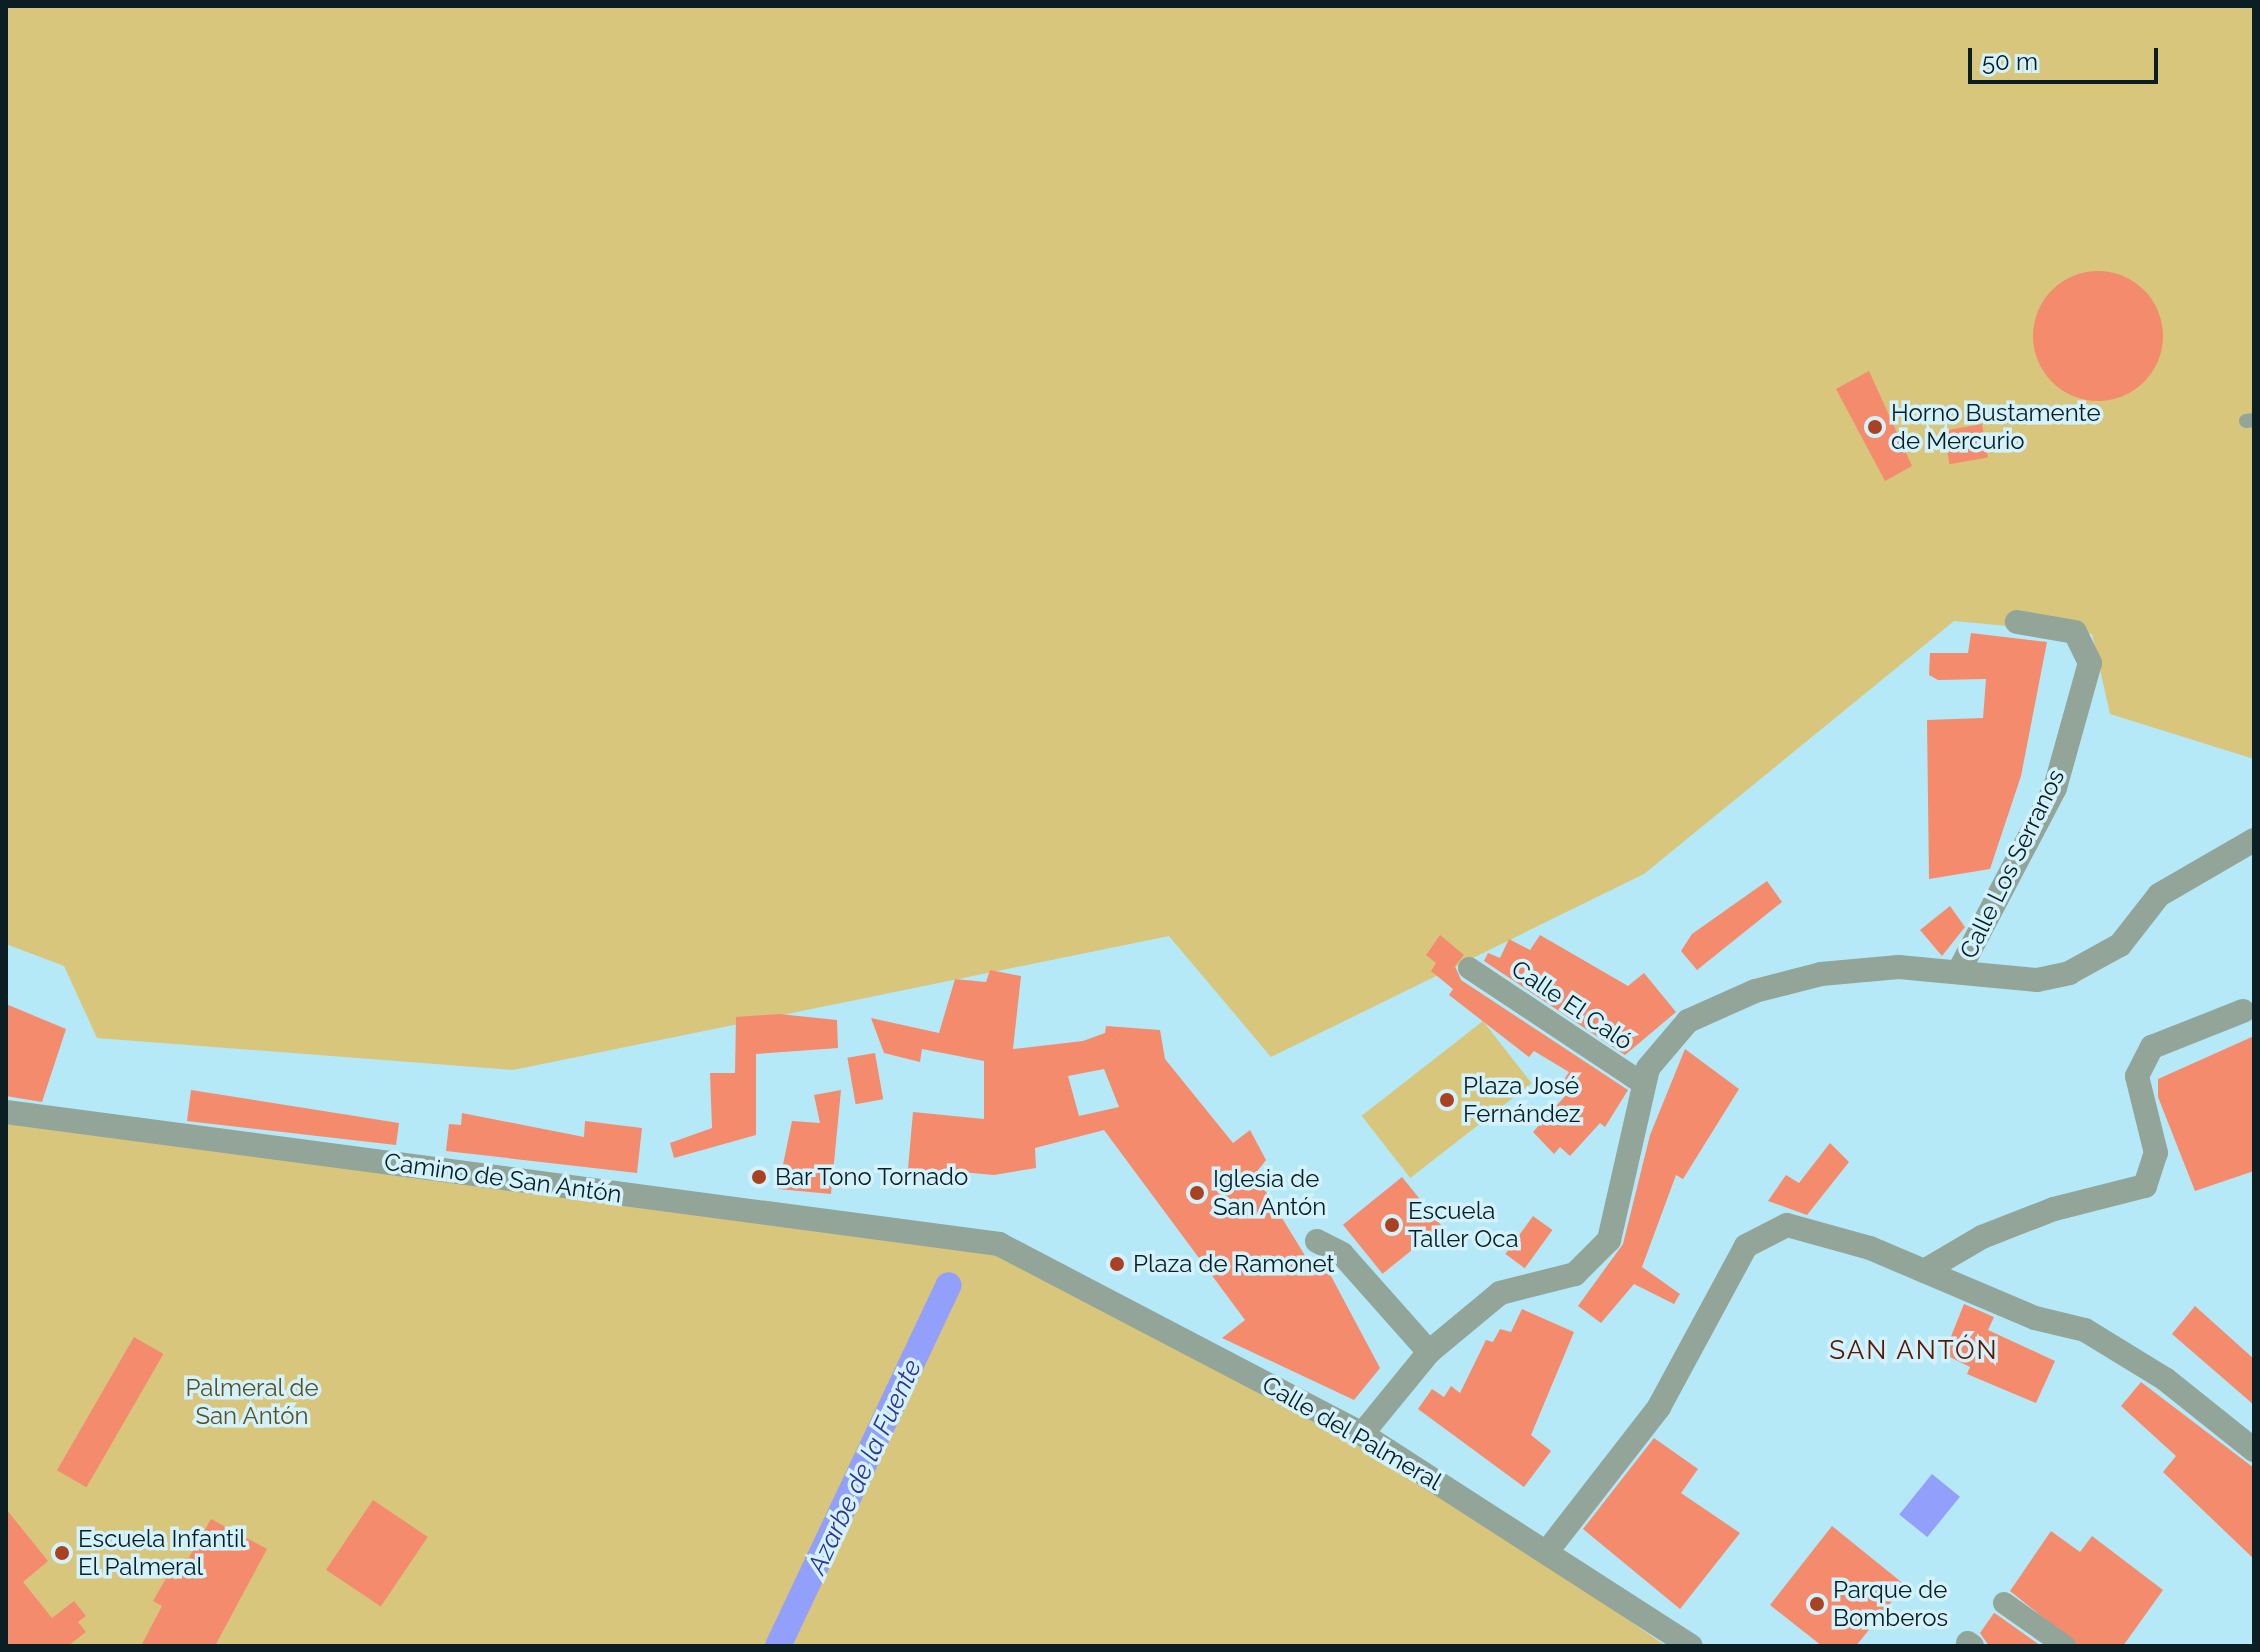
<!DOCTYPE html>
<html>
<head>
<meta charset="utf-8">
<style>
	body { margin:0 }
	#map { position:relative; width:2260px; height:1652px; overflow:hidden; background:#b5e9f7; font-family:Raleway,sans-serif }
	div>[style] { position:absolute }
	.green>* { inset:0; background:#d8c67c; transform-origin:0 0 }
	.water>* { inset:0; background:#929ffb; transform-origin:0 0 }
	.canal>* { height:26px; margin:-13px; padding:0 13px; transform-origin:13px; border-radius:13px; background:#929ffb }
	.building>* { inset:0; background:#f48b6d; transform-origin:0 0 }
	.round { border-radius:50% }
	.service>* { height:14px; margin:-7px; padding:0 7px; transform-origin:7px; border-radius:7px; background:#93a499 }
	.pedestrian>* { height:22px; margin:-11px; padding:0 11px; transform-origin:11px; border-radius:11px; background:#93a499 }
	.minor>* { height:24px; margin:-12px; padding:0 12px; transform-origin:12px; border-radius:12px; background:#93a499 }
	.dots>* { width:22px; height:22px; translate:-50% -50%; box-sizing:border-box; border:4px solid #d4f2fb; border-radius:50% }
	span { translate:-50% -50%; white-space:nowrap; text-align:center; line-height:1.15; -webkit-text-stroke:7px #d4f2fb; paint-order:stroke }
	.poi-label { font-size:24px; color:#0a1e23 }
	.left { translate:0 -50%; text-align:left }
	.street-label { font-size:24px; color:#0a1e23 }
	.park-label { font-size:24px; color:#5b5023 }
	.neighbourhood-label { font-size:26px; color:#591804; letter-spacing:2px }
	.water-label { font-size:26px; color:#34329b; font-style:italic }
	.frame { position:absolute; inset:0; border:8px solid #0a1e23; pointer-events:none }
	.scale { position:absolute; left:1968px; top:48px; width:190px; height:36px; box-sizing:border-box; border:4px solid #0a1e23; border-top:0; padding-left:10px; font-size:24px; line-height:28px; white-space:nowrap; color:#0a1e23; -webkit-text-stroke:6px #d4f2fb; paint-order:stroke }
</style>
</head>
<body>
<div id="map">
	<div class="green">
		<div style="clip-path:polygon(6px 6px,2254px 6px,2254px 759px,2110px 714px,2092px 634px,1954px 621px,1644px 874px,1271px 1057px,1169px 936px,513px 1070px,97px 1038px,64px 966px,6px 944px)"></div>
		<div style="left:1483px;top:1021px;width:79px;height:154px;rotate:52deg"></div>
		<div style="clip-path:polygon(6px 1123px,992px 1249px,1444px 1492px,1666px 1646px,6px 1646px)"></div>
	</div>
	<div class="water">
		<div style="left:1932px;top:1474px;width:36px;height:52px;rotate:39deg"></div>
	</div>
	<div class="canal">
		<div style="left:778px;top:1646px;width:399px;rotate:-64.7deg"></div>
	</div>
	<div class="building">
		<div class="round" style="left:2033px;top:271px;width:130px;height:130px"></div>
		<div style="clip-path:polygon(1869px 371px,1912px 466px,1885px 481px,1836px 389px)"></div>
		<div style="left:1982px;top:424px;width:34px;height:39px;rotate:80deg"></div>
		<div style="clip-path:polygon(1971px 633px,2047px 642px,2021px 776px,1990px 869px,1929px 879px,1927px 720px,1983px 718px,1986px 679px,1938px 680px,1929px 675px,1930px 653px,1968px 653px)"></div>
		<div style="clip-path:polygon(1767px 881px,1782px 902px,1697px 970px,1681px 951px,1692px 934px)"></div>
		<div style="clip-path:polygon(1950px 906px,1965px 927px,1942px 956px,1920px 930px)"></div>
		<div style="clip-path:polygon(1440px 935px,1464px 955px,1455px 966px,1461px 980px,1628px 1090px,1605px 1127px,1600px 1123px,1570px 1156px,1560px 1147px,1554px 1154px,1533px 1132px,1575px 1085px,1564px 1080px,1569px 1072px,1534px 1051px,1529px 1057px,1449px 995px,1453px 989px,1431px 971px,1436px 963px,1426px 955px)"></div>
		<div style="clip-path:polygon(1540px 935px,1628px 986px,1644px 973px,1676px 1012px,1625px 1055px,1484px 961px,1488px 953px,1500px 958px,1509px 939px,1530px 950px)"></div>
		<div style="clip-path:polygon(evenodd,990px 970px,1021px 976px,1013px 1049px,1083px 1041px,1105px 1033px,1106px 1026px,1160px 1030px,1165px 1059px,1233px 1143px,1250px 1130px,1266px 1160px,1255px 1174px,1312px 1267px,1323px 1261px,1380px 1368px,1354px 1400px,1222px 1338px,1245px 1320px,1104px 1130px,1035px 1148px,1036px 1168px,994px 1175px,939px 1170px,938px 1182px,907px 1180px,913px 1112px,984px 1119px,984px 1061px,922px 1049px,920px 1062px,884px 1053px,871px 1018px,939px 1033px,955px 979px,986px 982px,990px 970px,1104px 1069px,1119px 1107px,1079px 1116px,1068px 1076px,1104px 1069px)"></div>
		<div style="clip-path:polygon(6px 1004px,66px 1029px,42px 1102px,6px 1096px)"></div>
		<div style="clip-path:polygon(779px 1014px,837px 1020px,838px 1048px,756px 1054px,756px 1135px,674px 1158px,670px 1143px,712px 1128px,710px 1073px,735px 1073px,736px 1017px)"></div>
		<div style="clip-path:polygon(2254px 1036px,2254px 1171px,2195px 1191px,2158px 1097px,2158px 1079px)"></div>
		<div style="clip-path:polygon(1685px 1049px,1739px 1089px,1683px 1179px,1676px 1175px,1642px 1267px,1680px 1294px,1674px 1304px,1634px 1284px,1601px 1323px,1578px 1306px,1623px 1244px,1650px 1135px)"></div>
		<div style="left:875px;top:1053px;width:47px;height:28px;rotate:80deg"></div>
		<div style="clip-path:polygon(191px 1090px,399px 1123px,396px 1145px,187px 1121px)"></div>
		<div style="clip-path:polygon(841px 1090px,831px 1194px,778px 1189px,792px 1121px,820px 1123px,814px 1095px)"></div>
		<div style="clip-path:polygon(462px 1113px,584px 1137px,585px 1121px,642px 1128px,637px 1173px,446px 1151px,449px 1124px,461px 1125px)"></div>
		<div style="clip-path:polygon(1830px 1143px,1849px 1162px,1807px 1215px,1768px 1201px,1786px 1175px,1799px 1183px)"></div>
		<div style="left:1402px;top:1177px;width:63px;height:76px;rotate:51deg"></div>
		<div style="left:1533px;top:1216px;width:24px;height:47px;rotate:36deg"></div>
		<div style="clip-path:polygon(1964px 1304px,1994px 1317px,1988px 1330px,2055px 1361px,2036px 1403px,1967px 1374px,1970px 1367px,1944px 1354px)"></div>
		<div style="clip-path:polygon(2195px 1306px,2254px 1359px,2254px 1405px,2172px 1334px)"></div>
		<div style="clip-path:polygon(1522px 1309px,1574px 1332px,1531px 1435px,1551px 1451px,1524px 1487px,1418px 1409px,1432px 1389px,1444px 1397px,1451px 1386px,1460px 1393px,1486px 1340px,1493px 1342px,1500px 1329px,1511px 1332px)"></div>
		<div style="left:134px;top:1337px;width:34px;height:154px;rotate:30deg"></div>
		<div style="clip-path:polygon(2141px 1382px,2254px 1468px,2254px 1559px,2163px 1472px,2176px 1456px,2121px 1406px)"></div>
		<div style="clip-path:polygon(1654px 1438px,1698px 1469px,1681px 1493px,1740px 1533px,1680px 1609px,1583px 1529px)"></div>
		<div style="left:373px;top:1500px;width:66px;height:84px;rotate:34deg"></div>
		<div style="clip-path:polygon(6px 1509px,48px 1561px,23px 1582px,52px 1618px,74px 1601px,86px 1616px,78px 1622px,86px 1632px,68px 1646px,6px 1646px)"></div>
		<div style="clip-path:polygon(211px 1519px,267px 1549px,215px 1646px,141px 1646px,162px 1606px,153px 1601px,168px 1575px,176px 1580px)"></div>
		<div style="clip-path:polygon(1832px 1526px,1905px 1585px,1856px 1646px,1822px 1646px,1770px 1605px)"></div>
		<div style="clip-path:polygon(2051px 1531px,2080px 1552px,2092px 1536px,2163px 1590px,2123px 1646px,2079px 1646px,2010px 1591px)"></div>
		<div style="clip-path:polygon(1994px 1613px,1996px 1614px,2041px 1646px,1989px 1646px,1980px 1633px)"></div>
	</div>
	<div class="service">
		<div style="left:2246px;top:421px;width:8px;rotate:-7deg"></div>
	</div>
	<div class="pedestrian">
		<div style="left:1469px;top:968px;width:211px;rotate:33.6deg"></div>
		<div style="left:2004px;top:1603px;width:75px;rotate:35.2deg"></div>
	</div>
	<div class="minor">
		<div style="left:1960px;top:969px;width:204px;rotate:-62.3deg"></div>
		<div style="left:2055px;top:788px;width:130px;rotate:-74.4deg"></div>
		<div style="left:2090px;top:663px;width:34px;rotate:-116deg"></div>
		<div style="left:2075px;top:632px;width:59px;rotate:-170.2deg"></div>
		<div style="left:6px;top:1112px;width:1002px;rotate:7.57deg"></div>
		<div style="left:999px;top:1244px;width:410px;rotate:27.6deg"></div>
		<div style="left:1362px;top:1434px;width:391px;rotate:32.8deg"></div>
		<div style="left:1317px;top:1241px;width:28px;rotate:27deg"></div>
		<div style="left:1342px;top:1254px;width:131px;rotate:48.4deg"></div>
		<div style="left:1924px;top:1271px;width:67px;rotate:-30.4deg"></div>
		<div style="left:1982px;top:1237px;width:77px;rotate:-21.3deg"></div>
		<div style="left:2054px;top:1209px;width:94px;rotate:-14.2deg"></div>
		<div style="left:2145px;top:1186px;width:35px;rotate:-72deg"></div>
		<div style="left:2156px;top:1153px;width:79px;rotate:-103.9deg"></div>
		<div style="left:2137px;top:1076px;width:33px;rotate:-63deg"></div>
		<div style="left:2152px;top:1047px;width:98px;rotate:-21.6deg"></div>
		<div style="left:1362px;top:1434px;width:106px;rotate:-50.7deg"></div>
		<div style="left:1429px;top:1352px;width:92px;rotate:-39.7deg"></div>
		<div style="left:1500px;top:1293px;width:77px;rotate:-14.2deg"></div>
		<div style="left:1575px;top:1274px;width:48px;rotate:-45deg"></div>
		<div style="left:1609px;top:1240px;width:176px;rotate:-77.2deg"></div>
		<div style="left:1648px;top:1068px;width:62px;rotate:-49.6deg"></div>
		<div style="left:1688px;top:1021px;width:73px;rotate:-24.1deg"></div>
		<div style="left:1755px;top:991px;width:68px;rotate:-14.4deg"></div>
		<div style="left:1821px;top:974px;width:78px;rotate:-5.1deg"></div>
		<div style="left:1899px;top:967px;width:139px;rotate:5.4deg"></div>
		<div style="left:2037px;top:980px;width:33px;rotate:-12deg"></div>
		<div style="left:2069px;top:973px;width:58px;rotate:-28.8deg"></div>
		<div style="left:2120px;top:945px;width:63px;rotate:-52deg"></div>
		<div style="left:2159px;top:895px;width:110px;rotate:-30.1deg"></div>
		<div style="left:1549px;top:1549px;width:180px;rotate:-52.2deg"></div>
		<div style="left:1659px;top:1407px;width:183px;rotate:-61.6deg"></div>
		<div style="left:1746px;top:1246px;width:46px;rotate:-27.1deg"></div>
		<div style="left:1787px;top:1225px;width:86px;rotate:15.5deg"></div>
		<div style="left:1870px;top:1248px;width:179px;rotate:23deg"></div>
		<div style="left:2035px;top:1318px;width:51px;rotate:13.5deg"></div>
		<div style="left:2085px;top:1330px;width:94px;rotate:31.5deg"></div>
		<div style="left:2165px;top:1379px;width:114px;rotate:38.6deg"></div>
		<div style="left:1968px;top:1643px;width:5px;rotate:37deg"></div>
	</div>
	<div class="dots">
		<div style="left:1875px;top:427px;background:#a94123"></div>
		<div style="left:1447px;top:1100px;background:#a94123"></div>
		<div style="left:759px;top:1177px;background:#a94123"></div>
		<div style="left:1197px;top:1193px;background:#a94123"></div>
		<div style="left:1392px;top:1225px;background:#a94123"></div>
		<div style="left:1117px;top:1264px;background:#a94123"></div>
		<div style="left:62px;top:1553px;background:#a94123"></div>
		<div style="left:1817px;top:1604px;background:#a94123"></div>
	</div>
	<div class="poi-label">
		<span class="left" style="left:1891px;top:427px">Horno Bustamente<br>de Mercurio</span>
		<span class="left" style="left:1463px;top:1100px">Plaza José<br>Fernández</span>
		<span class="left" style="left:775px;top:1177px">Bar Tono Tornado</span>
		<span class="left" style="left:1213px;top:1193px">Iglesia de<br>San Antón</span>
		<span class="left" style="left:1408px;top:1225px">Escuela<br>Taller Oca</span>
		<span class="left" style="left:1133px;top:1264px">Plaza de Ramonet</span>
		<span class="left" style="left:78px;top:1553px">Escuela Infantil<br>El Palmeral</span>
		<span class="left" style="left:1833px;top:1604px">Parque de<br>Bomberos</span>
	</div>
	<div class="street-label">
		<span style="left:2012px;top:864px;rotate:-64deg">Calle Los Serranos</span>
		<span style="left:1572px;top:1005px;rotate:34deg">Calle El Caló</span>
		<span style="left:503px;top:1178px;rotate:8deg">Camino de San Antón</span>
		<span style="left:1352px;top:1433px;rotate:30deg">Calle del Palmeral</span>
	</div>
	<div class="park-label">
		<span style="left:252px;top:1402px">Palmeral de<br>San Antón</span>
	</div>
	<div class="neighbourhood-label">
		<span style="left:1914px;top:1351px">SAN ANTÓN</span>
	</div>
	<div class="water-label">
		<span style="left:865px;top:1467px;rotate:-65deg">Azarbe de la Fuente</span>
	</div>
	<div class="frame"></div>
	<div class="scale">50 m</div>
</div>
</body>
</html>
